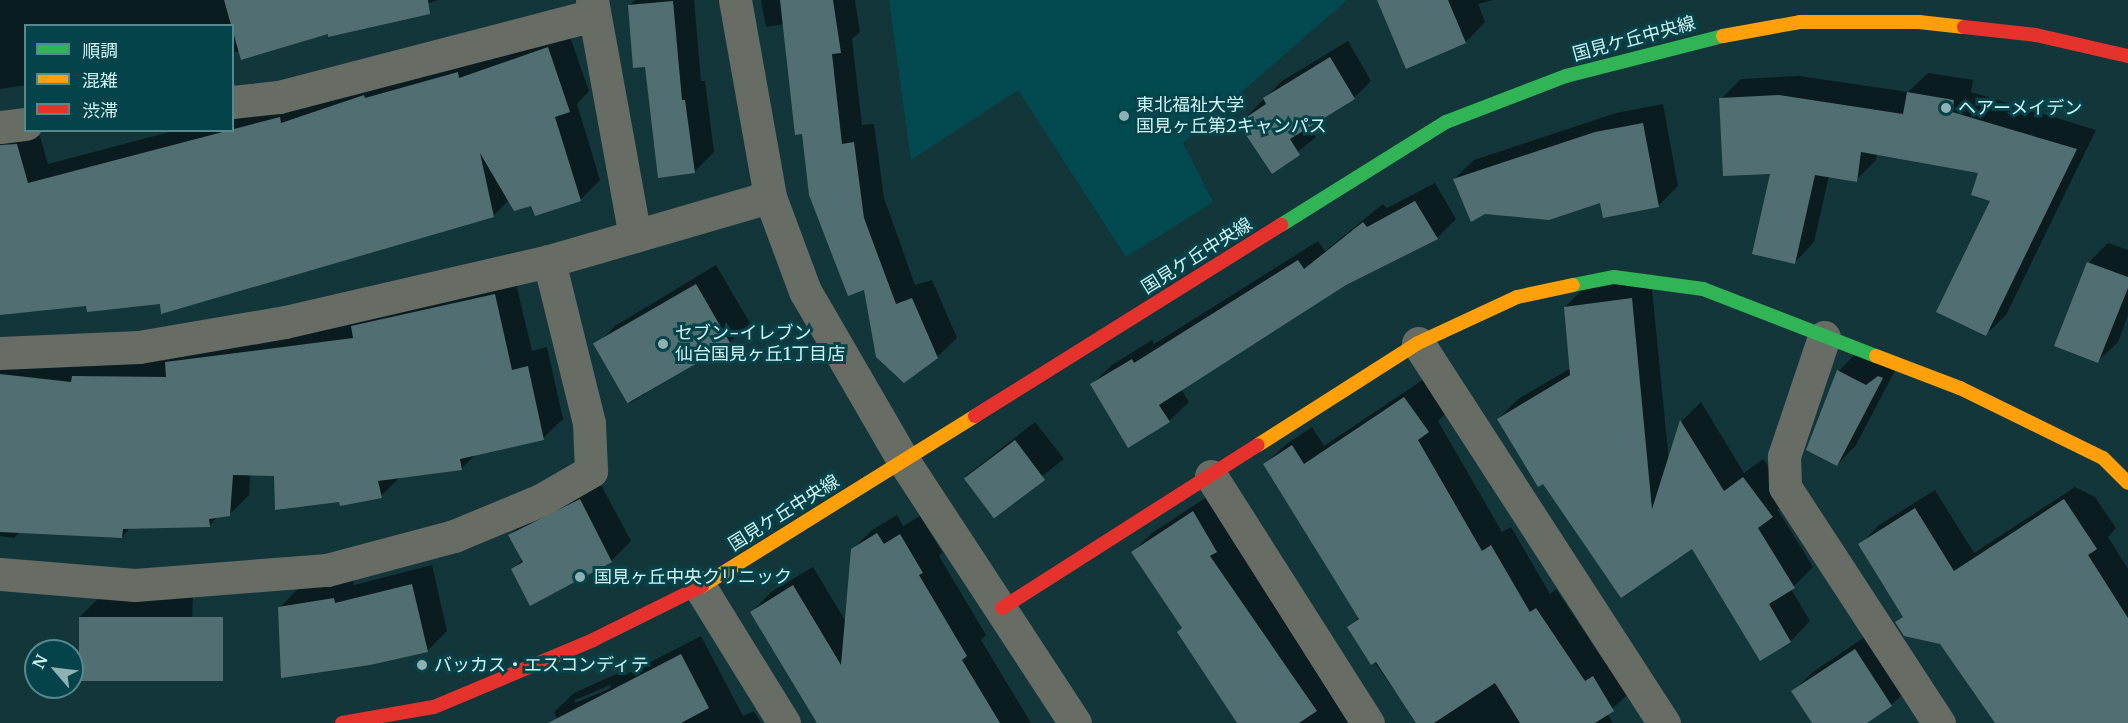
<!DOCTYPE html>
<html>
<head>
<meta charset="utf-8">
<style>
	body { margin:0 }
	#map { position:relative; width:2128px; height:723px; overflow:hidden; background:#13363a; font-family:Merriweather,"Noto Sans JP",serif }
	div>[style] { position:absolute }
	.built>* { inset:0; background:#034a50 }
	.shadow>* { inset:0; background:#0007; transform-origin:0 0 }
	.building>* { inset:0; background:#516f72; transform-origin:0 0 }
	.street>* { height:33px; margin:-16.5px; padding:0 16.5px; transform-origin:16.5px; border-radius:16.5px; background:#676c64 }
	.fast>* { height:14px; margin:-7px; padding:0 7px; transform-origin:7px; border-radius:7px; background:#30b455 }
	.slow>* { height:14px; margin:-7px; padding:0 7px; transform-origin:7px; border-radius:7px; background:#ff9f0a }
	.jam>* { height:14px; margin:-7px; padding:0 7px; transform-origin:7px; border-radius:7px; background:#e5322d }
	.dots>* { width:16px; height:16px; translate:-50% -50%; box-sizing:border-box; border:3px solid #044349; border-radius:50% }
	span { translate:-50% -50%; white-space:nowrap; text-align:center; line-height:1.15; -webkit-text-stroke:6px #044349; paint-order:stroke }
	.street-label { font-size:18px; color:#d0f3f6 }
	.poi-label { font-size:18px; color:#d0f3f6 }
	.left { translate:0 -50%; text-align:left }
	.legend { position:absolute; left:24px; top:24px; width:210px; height:108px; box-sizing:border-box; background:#044349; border:2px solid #56898e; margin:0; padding:8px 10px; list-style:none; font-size:18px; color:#d0f3f6 }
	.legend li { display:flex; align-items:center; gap:12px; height:30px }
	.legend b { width:30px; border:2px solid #56898e }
	.north { position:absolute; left:24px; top:639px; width:60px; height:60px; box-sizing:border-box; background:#044349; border:2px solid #56898e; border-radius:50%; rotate:298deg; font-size:16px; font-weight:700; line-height:24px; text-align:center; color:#d0f3f6 }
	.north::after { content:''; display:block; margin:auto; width:21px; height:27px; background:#8eb1b4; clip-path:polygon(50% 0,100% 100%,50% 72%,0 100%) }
</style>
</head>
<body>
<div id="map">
	<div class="built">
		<div style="clip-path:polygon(889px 0,1347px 0,1183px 143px,1213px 202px,1126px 257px,1018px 90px,911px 160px)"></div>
	</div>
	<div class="shadow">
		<div style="clip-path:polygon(0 0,438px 0,377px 20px,232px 53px,232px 26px,26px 26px,26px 85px,0 89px)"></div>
		<div style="clip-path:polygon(635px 0,694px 0,701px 81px,705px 81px,714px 152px,694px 172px,646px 65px,629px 6px)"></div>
		<div style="clip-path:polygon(761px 0,855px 0,860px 32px,852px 39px,862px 125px,874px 124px,884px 198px,915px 285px,932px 280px,957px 338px,937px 357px,865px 288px,804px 133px,784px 24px,766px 27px)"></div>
		<div style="clip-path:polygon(1379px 0,1493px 0,1478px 4px,1485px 22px,1466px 42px,1407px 67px)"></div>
		<div style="clip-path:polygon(567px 28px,589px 91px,577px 104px,600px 180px,580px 200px,532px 204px,509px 200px,493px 216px,162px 303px,88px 304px,0 314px,0 144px,40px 136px,48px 164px,177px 130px,232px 130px,232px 116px)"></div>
		<div style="clip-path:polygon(1348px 41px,1371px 81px,1354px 98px,1309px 125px,1316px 137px,1273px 172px,1240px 123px,1282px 81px)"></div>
		<div style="clip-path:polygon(1928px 73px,1973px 80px,1971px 92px,2096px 130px,2006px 315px,1986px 334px,1992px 200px,1980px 172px,1877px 153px,1876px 160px,1856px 180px,1829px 176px,1814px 242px,1795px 262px,1772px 172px,1721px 99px,1741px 79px,1799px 76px,1908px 92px)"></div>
		<div style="clip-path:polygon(1663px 104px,1678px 186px,1659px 205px,1454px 179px,1474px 160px,1616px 113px)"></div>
		<div style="clip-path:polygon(1435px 183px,1456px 219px,1437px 238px,1345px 283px,1181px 389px,1189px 402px,1169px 421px,1092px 384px,1112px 365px,1152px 340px,1154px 344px,1318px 241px,1325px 251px,1383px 204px,1387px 208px)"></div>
		<div style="clip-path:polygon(2108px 243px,2128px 250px,2128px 315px,2118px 342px,2098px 361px,2056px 345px,2089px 262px)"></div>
		<div style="clip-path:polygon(716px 265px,750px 323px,730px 342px,630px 403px,596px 345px,615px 326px)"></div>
		<div style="clip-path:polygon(514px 275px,532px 351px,547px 347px,563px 419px,543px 438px,476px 454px,461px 469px,400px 477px,381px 496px,340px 500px,276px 474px,250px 474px,249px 495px,229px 515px,218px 516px,209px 526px,130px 528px,122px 537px,20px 532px,14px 538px,0 536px,0 362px)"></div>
		<div style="clip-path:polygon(1651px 279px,1669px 462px,1682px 421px,1701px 402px,1744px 473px,1763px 459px,1791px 496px,1778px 510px,1813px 567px,1791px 589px,1810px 621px,1791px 641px,1761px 659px,1692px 547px,1498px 419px,1518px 399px,1571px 368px,1565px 307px,1585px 287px)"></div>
		<div style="clip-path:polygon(1858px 351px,1901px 359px,1856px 445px,1837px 465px,1808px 450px,1839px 371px)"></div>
		<div style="clip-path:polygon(1424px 379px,1447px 412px,1438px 421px,1502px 532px,1511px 527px,1550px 594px,1556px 589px,1605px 663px,1613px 658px,1633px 690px,1607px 713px,1613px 723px,1418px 723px,1349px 627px,1359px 617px,1265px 464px,1285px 445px,1312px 427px,1324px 446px)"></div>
		<div style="left:1035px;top:422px;width:47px;height:89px;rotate:52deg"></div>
		<div style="clip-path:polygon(599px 481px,631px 541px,611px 561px,513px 569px,523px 559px,510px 535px,530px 516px)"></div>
		<div style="clip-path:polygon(2075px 487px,2095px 497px,2116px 528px,2108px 537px,2128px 569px,2128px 723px,1997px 723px,1941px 642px,1897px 622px,1904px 616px,1860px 545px,1879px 525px,1935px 490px,1974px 553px)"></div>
		<div style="clip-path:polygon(1213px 493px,1236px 531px,1230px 537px,1336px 690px,1331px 695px,1348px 723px,1239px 723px,1184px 627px,1133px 552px,1152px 533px)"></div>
		<div style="clip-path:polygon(897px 515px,903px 526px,920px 516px,942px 552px,939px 556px,986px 635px,981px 640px,1031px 723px,819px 723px,752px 612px,771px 592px,813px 567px,846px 622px,852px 550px,872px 530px)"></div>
		<div style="clip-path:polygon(432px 565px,447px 631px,428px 650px,280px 607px,300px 587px,353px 579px,354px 585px)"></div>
		<div style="clip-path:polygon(107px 590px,193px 591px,191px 657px,80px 617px)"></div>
		<div style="clip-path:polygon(1875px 630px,1911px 686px,1891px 705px,1864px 723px,1814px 723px,1793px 691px,1813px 672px)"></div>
		<div style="clip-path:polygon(evenodd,701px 636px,743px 716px,754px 711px,761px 723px,559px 723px,554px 712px,574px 693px,623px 671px,625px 675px,701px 636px,610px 685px,611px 688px,575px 703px,575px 700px,610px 685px)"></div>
	</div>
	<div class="building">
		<div style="clip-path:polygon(224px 0,428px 0,430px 14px,328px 37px,328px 34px,241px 60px)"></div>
		<div style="clip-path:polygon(780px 0,833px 0,841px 53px,832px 54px,842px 144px,854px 142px,864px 218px,896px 304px,912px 298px,938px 358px,904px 383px,876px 357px,864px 290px,848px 296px,809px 195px,802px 134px,795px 135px)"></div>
		<div style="clip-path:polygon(1377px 0,1448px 0,1466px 43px,1406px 69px)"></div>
		<div style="clip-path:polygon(673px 1px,682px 100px,685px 100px,695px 173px,658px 178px,645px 67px,633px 68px,628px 5px)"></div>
		<div style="clip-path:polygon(548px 47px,570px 112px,555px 117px,581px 201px,535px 216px,531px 206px,514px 211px,480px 153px,494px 217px,161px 314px,160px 304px,87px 312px,86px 306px,0 315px,0 145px,17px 144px,28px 183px,280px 117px,281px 123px,364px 95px,365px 98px,458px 72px,459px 78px)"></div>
		<div style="clip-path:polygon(1330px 57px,1355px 99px,1290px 139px,1300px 155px,1272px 174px,1238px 123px,1266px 104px,1263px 98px)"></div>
		<div style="clip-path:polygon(1907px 92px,1954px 100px,1952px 112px,2077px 149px,1986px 336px,1936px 312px,1990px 201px,1971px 195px,1978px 173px,1861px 152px,1857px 182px,1815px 175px,1795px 264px,1752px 254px,1770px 174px,1723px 176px,1719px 98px,1779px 95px,1903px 114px)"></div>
		<div style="clip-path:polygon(1643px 123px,1659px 207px,1603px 218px,1600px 203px,1549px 220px,1485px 214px,1471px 222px,1453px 179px,1595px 132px)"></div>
		<div style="clip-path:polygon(1415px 201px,1438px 239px,1346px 285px,1159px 405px,1170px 422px,1128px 448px,1090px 384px,1132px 359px,1134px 363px,1298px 260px,1304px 269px,1363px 222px,1367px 227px)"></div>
		<div style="clip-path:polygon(2087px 262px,2128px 277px,2128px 288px,2098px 363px,2054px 346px)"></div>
		<div style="left:696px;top:284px;width:69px;height:119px;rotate:60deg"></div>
		<div style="clip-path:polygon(495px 294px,512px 370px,528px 366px,544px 440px,460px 459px,462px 470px,378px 481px,382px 498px,340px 506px,339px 502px,275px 510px,274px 476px,233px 475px,230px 516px,209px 519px,210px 527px,123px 529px,122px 538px,0 532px,0 374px,71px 382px,72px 376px,166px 377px,165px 362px,353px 338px,351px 326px)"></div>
		<div style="clip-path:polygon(1632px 298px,1652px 509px,1680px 420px,1724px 491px,1743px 477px,1773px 517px,1758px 528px,1795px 588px,1769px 604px,1791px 642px,1760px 661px,1692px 549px,1621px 598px,1543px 484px,1538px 487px,1497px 419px,1570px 375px,1564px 307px)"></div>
		<div style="clip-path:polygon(1837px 370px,1866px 385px,1878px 376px,1883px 378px,1837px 466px,1806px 450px)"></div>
		<div style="clip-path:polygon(1404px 397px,1429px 432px,1418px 440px,1482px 551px,1491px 545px,1530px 612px,1536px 608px,1585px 681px,1593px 676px,1614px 711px,1595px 723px,1520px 723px,1495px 683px,1434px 723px,1416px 723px,1376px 662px,1371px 665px,1347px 627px,1359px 619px,1263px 464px,1292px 445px,1304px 464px)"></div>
		<div style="left:1015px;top:440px;width:50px;height:64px;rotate:53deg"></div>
		<div style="clip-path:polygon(580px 499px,612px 562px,530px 606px,511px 569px,523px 562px,508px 535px)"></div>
		<div style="clip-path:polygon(2064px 499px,2097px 549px,2088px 555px,2128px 618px,2128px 723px,1995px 723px,1940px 644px,1904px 636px,1895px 622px,1903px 617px,1858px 544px,1915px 508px,1954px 571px)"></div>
		<div style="clip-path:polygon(1193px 511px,1217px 552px,1210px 556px,1317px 711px,1299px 723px,1237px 723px,1177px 632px,1182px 628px,1131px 552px)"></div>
		<div style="clip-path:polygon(877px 533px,884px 544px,900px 534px,923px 573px,919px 575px,967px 656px,962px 660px,1000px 723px,817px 723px,750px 612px,793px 585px,841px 665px,851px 549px)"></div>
		<div style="clip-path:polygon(412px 584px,428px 652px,370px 665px,281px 678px,278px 607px,334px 598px,335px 603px)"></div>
		<div style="left:79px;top:617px;width:144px;height:64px"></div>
		<div style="clip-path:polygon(1855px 649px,1892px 706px,1867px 723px,1812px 723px,1791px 691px)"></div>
		<div style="clip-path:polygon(681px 654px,709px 708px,681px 723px,548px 723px)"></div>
	</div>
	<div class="street">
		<div style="left:592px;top:0;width:240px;rotate:79.7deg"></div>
		<div style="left:735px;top:0;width:200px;rotate:79.9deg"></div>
		<div style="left:770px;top:197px;width:100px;rotate:69.6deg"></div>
		<div style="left:805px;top:291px;width:195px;rotate:59.9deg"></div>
		<div style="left:903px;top:460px;width:314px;rotate:56.8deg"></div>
		<div style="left:232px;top:102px;width:47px;rotate:-6.1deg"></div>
		<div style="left:279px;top:97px;width:325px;rotate:-14.6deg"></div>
		<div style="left:0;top:127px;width:26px;rotate:-7deg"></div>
		<div style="left:1824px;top:337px;width:126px;rotate:108.6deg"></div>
		<div style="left:1784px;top:456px;width:31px;rotate:88deg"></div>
		<div style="left:1785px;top:487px;width:282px;rotate:56.9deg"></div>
		<div style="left:1418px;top:343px;width:453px;rotate:57.1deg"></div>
		<div style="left:0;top:353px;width:139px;rotate:-2.5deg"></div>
		<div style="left:139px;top:347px;width:148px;rotate:-9.7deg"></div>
		<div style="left:285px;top:322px;width:271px;rotate:-13deg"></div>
		<div style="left:549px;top:261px;width:230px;rotate:-16.2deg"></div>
		<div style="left:1211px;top:476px;width:293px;rotate:57.6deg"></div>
		<div style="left:0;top:574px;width:135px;rotate:4.7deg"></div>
		<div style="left:135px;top:585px;width:193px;rotate:-4.5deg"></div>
		<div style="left:327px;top:570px;width:131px;rotate:-15deg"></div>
		<div style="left:454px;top:536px;width:94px;rotate:-22.5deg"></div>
		<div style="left:541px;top:500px;width:58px;rotate:-30.1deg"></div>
		<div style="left:591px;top:471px;width:48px;rotate:-92.4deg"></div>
		<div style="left:589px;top:423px;width:167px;rotate:-103.9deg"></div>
		<div style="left:700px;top:587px;width:160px;rotate:58.3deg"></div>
	</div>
	<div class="fast">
		<div style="left:1281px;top:225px;width:195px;rotate:-32deg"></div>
		<div style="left:1446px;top:122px;width:129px;rotate:-21deg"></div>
		<div style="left:1566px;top:76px;width:162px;rotate:-14.3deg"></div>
		<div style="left:1573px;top:285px;width:42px;rotate:-11deg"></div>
		<div style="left:1614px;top:277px;width:90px;rotate:7.7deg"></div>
		<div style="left:1703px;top:289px;width:186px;rotate:21.2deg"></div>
	</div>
	<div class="slow">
		<div style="left:1723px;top:36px;width:78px;rotate:-10.3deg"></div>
		<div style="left:1800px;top:22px;width:119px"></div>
		<div style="left:1919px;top:22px;width:45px;rotate:6.3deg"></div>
		<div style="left:1876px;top:356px;width:90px;rotate:20.9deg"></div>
		<div style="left:1960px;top:388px;width:159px;rotate:26.1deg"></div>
		<div style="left:2103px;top:458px;width:35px;rotate:45deg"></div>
		<div style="left:1258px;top:445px;width:190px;rotate:-32.5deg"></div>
		<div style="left:1418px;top:343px;width:109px;rotate:-24.9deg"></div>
		<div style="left:1517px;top:297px;width:57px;rotate:-12.1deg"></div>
		<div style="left:702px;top:586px;width:322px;rotate:-31.9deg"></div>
	</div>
	<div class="jam">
		<div style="left:1964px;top:27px;width:72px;rotate:6.3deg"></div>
		<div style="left:2036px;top:35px;width:94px;rotate:12.9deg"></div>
		<div style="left:975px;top:416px;width:361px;rotate:-32deg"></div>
		<div style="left:1002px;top:608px;width:303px;rotate:-32.5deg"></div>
		<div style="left:342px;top:723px;width:93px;rotate:-9.9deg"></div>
		<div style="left:434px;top:707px;width:173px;rotate:-22.8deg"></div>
		<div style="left:593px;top:640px;width:122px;rotate:-26.4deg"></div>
	</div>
	<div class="dots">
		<div style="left:1946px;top:108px;background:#8eb1b4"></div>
		<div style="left:1124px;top:116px;background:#8eb1b4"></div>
		<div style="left:663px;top:344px;background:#8eb1b4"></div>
		<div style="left:580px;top:577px;background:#8eb1b4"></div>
		<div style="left:422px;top:665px;background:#8eb1b4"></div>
	</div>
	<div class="street-label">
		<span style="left:1634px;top:39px;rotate:-15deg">国見ケ丘中央線</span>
		<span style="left:1197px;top:256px;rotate:-32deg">国見ケ丘中央線</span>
		<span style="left:784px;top:513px;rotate:-32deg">国見ケ丘中央線</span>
	</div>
	<div class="poi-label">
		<span class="left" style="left:1136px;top:116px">東北福祉大学<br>国見ヶ丘第2キャンパス</span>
		<span class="left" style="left:1958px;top:108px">ヘアーメイデン</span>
		<span class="left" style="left:675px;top:344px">セブン-イレブン<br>仙台国見ヶ丘1丁目店</span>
		<span class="left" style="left:594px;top:577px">国見ヶ丘中央クリニック</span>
		<span class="left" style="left:434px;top:665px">バッカス・エスコンディテ</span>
	</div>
	<ul class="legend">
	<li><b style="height:8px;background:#30b455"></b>順調</li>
	<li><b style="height:8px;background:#ff9f0a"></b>混雑</li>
	<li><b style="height:8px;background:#e5322d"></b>渋滞</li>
	</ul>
	<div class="north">N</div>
</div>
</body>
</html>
